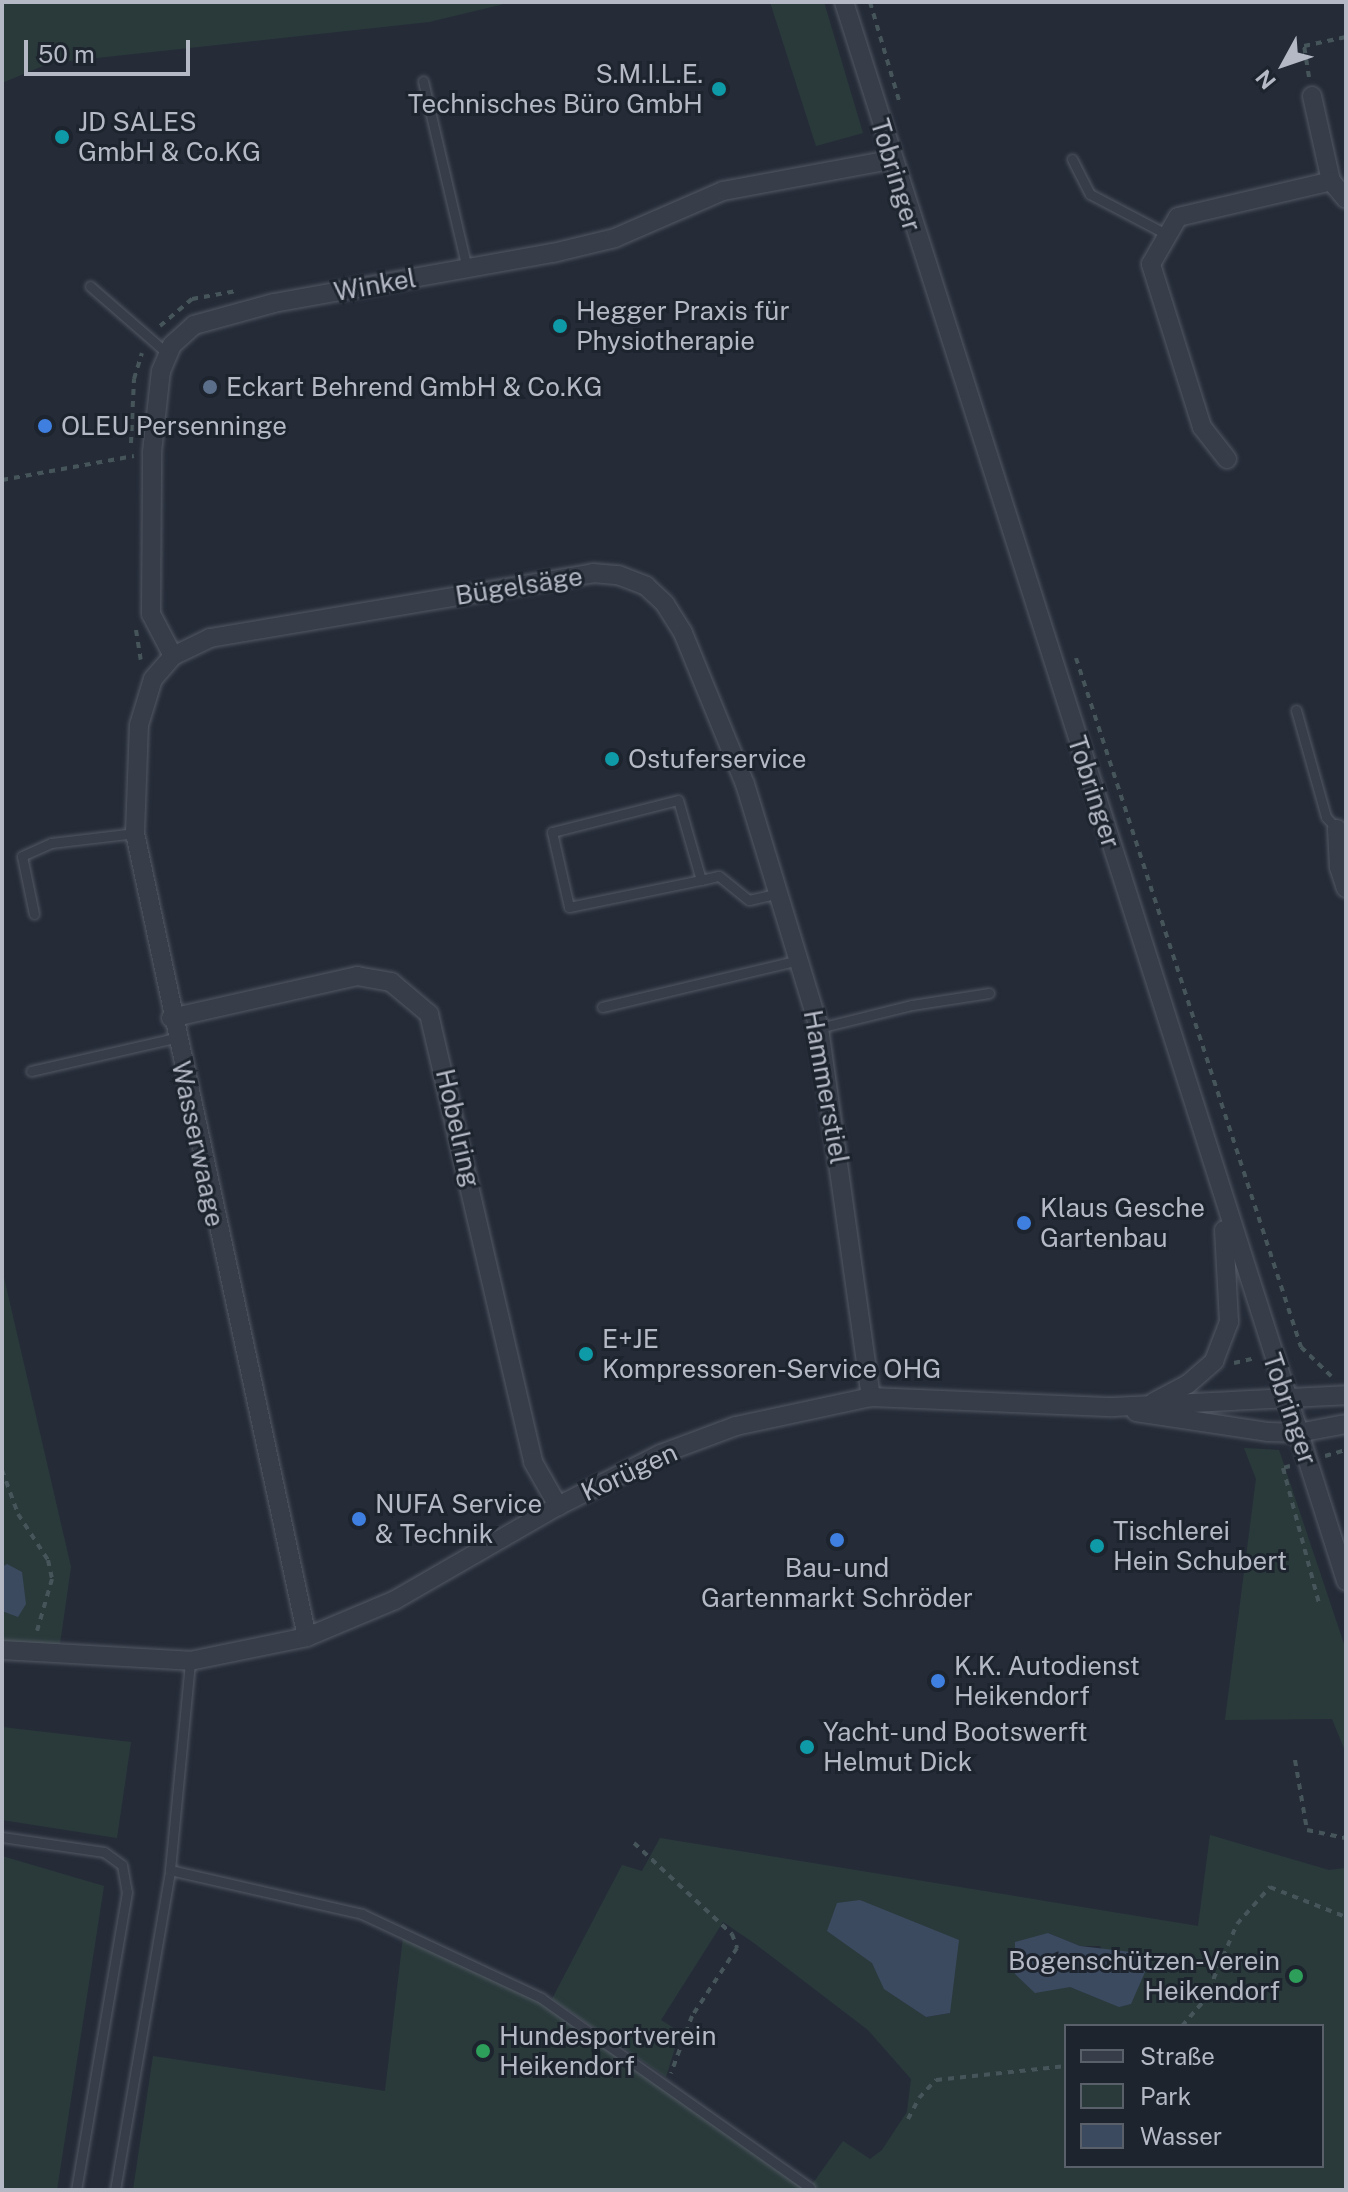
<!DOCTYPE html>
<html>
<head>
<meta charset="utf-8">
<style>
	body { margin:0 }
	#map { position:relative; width:1348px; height:2192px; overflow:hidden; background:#252c38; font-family:"Public Sans",sans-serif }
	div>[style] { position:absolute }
	.green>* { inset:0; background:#2a3a3b }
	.water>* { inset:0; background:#3c4a60 }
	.path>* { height:4px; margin-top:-2px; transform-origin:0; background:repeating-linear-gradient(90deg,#465559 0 6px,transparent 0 12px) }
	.roads { filter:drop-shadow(0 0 2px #535964) drop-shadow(0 0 2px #535964) }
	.lane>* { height:9px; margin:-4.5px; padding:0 4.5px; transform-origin:4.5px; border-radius:4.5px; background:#383e49 }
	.street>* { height:18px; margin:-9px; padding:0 9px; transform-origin:9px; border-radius:9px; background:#383e49 }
	.dots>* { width:22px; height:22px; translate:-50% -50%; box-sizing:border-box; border:4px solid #1d242e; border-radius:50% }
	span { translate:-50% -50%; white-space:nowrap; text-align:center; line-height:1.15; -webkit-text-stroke:6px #1d242e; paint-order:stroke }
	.poi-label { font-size:26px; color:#b4b9c5 }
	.right { translate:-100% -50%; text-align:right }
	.left { translate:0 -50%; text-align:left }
	.street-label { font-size:26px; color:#b4b9c5 }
	.frame { position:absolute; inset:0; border:4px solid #b4b9c5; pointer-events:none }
	.legend { position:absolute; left:1064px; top:2024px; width:260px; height:144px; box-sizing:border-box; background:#1d242e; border:2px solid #59606a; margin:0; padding:10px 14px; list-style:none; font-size:24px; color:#b4b9c5 }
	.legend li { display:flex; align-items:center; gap:16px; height:40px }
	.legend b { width:40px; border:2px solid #59606a }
	.north { position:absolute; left:1244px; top:24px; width:80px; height:80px; -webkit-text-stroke:6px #1d242e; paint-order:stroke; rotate:230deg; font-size:22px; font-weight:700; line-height:32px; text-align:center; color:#b4b9c5 }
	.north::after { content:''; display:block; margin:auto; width:28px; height:36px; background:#b4b9c5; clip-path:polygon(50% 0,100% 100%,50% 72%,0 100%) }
	.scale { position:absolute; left:24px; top:40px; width:166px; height:36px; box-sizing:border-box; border:4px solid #b4b9c5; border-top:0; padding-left:10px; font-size:24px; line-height:28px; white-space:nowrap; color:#b4b9c5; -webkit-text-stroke:6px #1d242e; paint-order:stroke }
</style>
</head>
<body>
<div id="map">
	<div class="green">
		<div style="clip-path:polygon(2px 2px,512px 2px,429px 22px,50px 63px,2px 83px)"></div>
		<div style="clip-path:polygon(770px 2px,824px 2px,863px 133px,816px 146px)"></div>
		<div style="clip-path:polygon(2px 1269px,71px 1567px,59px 1651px,2px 1643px)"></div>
		<div style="clip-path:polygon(1244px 1448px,1279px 1450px,1346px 1650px,1346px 1753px,1332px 1719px,1225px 1720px,1256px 1479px)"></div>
		<div style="clip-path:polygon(2px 1727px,131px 1742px,117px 1838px,2px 1820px)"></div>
		<div style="clip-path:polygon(evenodd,1210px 1835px,1329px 1870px,1346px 1868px,1346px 2190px,808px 2190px,843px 2141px,870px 2159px,882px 2150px,907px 2112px,911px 2079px,868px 2030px,754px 1943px,723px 1922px,661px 2020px,680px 2032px,666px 2077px,552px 1999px,622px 1865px,642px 1871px,660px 1838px,1198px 1926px,1210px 1835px,860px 1900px,891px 1915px,950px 2013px,926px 2017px,885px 1989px,872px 1963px,860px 1900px,1210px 1835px,1048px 1933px,1080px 1946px,1100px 1946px,1131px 2004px,1119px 2006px,1070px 1987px,1048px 1933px,1210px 1835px,1066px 2026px,1322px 2026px,1322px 2166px,1066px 2166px,1066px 2026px)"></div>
		<div style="clip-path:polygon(2px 1856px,104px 1886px,57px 2190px,2px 2190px)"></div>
		<div style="clip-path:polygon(403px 1937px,544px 2003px,807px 2190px,133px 2190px,153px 2056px,385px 2091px)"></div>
	</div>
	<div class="water">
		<div style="clip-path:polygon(7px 1564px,22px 1572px,26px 1604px,18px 1617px,2px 1611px,2px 1567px)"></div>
		<div style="clip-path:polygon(860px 1900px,959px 1940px,950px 2013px,926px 2017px,884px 1989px,872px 1963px,827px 1931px,837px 1903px)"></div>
		<div style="clip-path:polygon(1048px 1933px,1080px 1946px,1131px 1952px,1145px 1972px,1131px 2004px,1119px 2007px,1070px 1987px,1035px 1993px,1015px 1974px,1015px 1942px)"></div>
	</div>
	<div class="path">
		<div style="left:870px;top:2px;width:106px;rotate:73.6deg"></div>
		<div style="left:1309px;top:77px;width:31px;rotate:-99deg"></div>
		<div style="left:1304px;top:46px;width:43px;rotate:-12.1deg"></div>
		<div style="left:160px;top:326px;width:42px;rotate:-40.2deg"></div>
		<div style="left:192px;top:299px;width:45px;rotate:-10.3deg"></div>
		<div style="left:131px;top:443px;width:64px;rotate:-87.3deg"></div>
		<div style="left:134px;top:379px;width:27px;rotate:-73deg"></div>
		<div style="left:2px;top:480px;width:134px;rotate:-10.3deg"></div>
		<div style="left:136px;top:630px;width:30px;rotate:81deg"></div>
		<div style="left:1076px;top:658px;width:725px;rotate:71.92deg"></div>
		<div style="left:1301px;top:1347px;width:42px;rotate:44deg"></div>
		<div style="left:1234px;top:1363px;width:23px;rotate:-13deg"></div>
		<div style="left:1325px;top:1456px;width:22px;rotate:-16deg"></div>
		<div style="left:1290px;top:1466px;width:7px;rotate:164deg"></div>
		<div style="left:1283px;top:1468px;width:140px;rotate:75.1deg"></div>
		<div style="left:2px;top:1470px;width:47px;rotate:70deg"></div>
		<div style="left:18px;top:1514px;width:55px;rotate:56.9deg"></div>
		<div style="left:48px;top:1560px;width:19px;rotate:78deg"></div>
		<div style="left:52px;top:1579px;width:54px;rotate:106.1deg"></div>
		<div style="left:1295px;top:1760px;width:71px;rotate:80.3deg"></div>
		<div style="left:1307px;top:1830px;width:40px;rotate:12deg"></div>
		<div style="left:634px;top:1843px;width:134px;rotate:42.9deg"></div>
		<div style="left:732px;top:1934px;width:15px;rotate:70deg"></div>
		<div style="left:737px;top:1948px;width:82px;rotate:123.5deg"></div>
		<div style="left:692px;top:2016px;width:61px;rotate:110.2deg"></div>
		<div style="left:1182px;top:2026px;width:33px;rotate:-49deg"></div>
		<div style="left:1204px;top:2001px;width:84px;rotate:-66.8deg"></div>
		<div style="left:1237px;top:1924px;width:50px;rotate:-48.3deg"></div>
		<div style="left:1270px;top:1887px;width:82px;rotate:21.5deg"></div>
		<div style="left:908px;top:2119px;width:24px;rotate:-62deg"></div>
		<div style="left:919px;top:2098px;width:25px;rotate:-47deg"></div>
		<div style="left:936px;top:2080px;width:131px;rotate:-6.1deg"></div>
	</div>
	<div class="roads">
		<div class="lane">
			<div style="left:423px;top:81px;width:193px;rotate:76.8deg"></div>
			<div style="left:1072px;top:159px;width:39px;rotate:63deg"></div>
			<div style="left:1090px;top:194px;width:88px;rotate:27.7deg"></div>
			<div style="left:90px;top:286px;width:103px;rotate:41.1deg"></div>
			<div style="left:1296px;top:710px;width:111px;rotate:74.3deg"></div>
			<div style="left:1326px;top:817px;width:16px;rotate:47deg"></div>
			<div style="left:701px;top:880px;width:83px;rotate:-106deg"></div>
			<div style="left:678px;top:800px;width:130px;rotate:165.7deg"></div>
			<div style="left:552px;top:832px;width:77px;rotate:77.2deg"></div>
			<div style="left:569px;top:907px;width:135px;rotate:-11.6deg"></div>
			<div style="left:701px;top:880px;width:18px;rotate:-13deg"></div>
			<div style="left:719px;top:876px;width:38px;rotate:39deg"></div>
			<div style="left:749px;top:900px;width:32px;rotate:-13deg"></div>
			<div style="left:34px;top:914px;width:59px;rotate:-101.7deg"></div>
			<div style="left:22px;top:856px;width:32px;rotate:-24deg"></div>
			<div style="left:51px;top:843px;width:85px;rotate:-6.8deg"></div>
			<div style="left:602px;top:1007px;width:203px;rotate:-13.4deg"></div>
			<div style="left:819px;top:1028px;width:96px;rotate:-13.9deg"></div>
			<div style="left:912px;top:1005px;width:78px;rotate:-8.9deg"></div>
			<div style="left:31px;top:1071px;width:148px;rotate:-12.9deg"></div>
			<div style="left:2px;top:1837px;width:103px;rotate:8.4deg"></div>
			<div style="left:104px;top:1852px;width:22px;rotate:36deg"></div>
			<div style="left:122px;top:1865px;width:27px;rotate:80deg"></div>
			<div style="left:127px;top:1892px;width:302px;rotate:99.7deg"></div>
			<div style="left:170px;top:1870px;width:197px;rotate:12.9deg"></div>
			<div style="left:362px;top:1914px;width:198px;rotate:25.1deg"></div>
			<div style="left:541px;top:1998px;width:329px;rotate:35.2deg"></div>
			<div style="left:115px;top:2190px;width:325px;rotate:-80.2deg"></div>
			<div style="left:170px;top:1870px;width:210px;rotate:-84.5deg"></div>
		</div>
		<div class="street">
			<div style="left:844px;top:2px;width:1657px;rotate:72.36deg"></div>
			<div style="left:1312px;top:96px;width:87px;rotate:77.4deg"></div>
			<div style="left:1331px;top:181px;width:23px;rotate:50deg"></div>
			<div style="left:1227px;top:459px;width:41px;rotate:-128deg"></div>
			<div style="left:1202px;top:427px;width:171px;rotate:-107.4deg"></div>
			<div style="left:1151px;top:264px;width:54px;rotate:-60.1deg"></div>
			<div style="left:1178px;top:217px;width:157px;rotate:-13.2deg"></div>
			<div style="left:173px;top:656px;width:47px;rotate:-117.6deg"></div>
			<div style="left:151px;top:614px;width:162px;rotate:-89.6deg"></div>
			<div style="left:152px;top:452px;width:81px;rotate:-83.7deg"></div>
			<div style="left:161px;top:371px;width:28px;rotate:-67deg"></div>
			<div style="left:172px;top:345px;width:30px;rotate:-42deg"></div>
			<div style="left:194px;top:325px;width:83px;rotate:-15.4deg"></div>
			<div style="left:274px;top:303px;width:283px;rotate:-10.2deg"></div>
			<div style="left:553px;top:253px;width:64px;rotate:-13.6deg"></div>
			<div style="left:615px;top:238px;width:118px;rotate:-23.5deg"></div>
			<div style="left:723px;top:191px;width:171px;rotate:-10.5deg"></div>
			<div style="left:1337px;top:829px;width:38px;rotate:87deg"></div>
			<div style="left:1339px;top:867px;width:22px;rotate:72deg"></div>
			<div style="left:171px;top:1018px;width:191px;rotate:-12.7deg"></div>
			<div style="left:357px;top:976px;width:35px;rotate:10deg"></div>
			<div style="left:391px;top:982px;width:50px;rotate:40.1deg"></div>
			<div style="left:429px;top:1014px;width:460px;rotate:76.9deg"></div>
			<div style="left:533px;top:1462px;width:51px;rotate:60.4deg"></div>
			<div style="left:1154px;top:1402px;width:38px;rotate:-28deg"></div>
			<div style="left:1188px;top:1384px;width:35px;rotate:-41deg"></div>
			<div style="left:1214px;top:1361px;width:42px;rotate:-69deg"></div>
			<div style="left:1229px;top:1322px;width:92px;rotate:-93.1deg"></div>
			<div style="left:1136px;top:1412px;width:134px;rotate:8.6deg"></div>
			<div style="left:1269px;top:1432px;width:29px;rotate:2deg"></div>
			<div style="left:1298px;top:1433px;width:49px;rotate:-10.6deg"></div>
			<div style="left:307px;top:1637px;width:822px;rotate:-102.08deg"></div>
			<div style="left:135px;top:833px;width:108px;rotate:-87.9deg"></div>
			<div style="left:139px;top:725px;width:48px;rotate:-73.1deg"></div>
			<div style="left:153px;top:679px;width:30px;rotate:-49deg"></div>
			<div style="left:173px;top:656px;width:41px;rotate:-25.9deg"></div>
			<div style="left:210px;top:638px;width:388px;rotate:-9.6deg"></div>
			<div style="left:593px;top:573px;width:25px;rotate:5deg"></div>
			<div style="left:618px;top:575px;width:30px;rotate:21deg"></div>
			<div style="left:646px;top:586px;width:26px;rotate:43deg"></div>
			<div style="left:665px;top:604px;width:34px;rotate:58deg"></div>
			<div style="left:683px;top:633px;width:163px;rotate:67.7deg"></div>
			<div style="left:745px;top:784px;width:255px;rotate:73.1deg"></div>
			<div style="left:819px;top:1028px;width:373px;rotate:82deg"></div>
			<div style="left:2px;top:1650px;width:188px;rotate:3.3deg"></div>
			<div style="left:190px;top:1661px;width:119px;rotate:-11.6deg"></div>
			<div style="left:307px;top:1637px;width:95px;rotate:-22.8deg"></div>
			<div style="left:395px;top:1600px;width:188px;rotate:-30deg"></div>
			<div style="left:558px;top:1506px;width:115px;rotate:-26.8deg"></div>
			<div style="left:661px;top:1454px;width:80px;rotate:-20.5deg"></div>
			<div style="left:736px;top:1426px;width:138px;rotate:-12.1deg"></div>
			<div style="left:871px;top:1397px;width:242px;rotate:2.4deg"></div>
			<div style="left:1113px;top:1407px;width:233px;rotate:-2.9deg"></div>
		</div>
	</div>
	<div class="dots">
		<div style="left:719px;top:89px;background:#0f9aa8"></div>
		<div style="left:62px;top:137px;background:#0f9aa8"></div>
		<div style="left:560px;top:326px;background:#0f9aa8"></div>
		<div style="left:210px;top:387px;background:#5c6f8a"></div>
		<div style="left:45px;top:426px;background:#3f7fe0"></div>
		<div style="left:612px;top:759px;background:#0f9aa8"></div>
		<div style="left:1024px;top:1223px;background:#3f7fe0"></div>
		<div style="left:586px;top:1354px;background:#0f9aa8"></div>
		<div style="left:359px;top:1519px;background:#3f7fe0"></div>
		<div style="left:837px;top:1540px;background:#3f7fe0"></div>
		<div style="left:1097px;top:1546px;background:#0f9aa8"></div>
		<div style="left:938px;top:1681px;background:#3f7fe0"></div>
		<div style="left:807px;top:1747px;background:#0f9aa8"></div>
		<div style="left:1296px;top:1976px;background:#2e9e5b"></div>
		<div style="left:483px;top:2051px;background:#2e9e5b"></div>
	</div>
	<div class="poi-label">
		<span class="right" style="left:703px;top:89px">S.M.I.L.E.<br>Technisches Büro GmbH</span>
		<span class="left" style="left:78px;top:137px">JD SALES<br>GmbH &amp; Co.KG</span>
		<span class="left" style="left:576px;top:326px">Hegger Praxis für<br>Physiotherapie</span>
		<span class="left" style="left:226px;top:387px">Eckart Behrend GmbH &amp; Co.KG</span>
		<span class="left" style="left:61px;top:426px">OLEU Persenninge</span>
		<span class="left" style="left:628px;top:759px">Ostuferservice</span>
		<span class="left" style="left:1040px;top:1223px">Klaus Gesche<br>Gartenbau</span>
		<span class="left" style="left:602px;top:1354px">E+JE<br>Kompressoren-Service OHG</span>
		<span class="left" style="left:375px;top:1519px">NUFA Service<br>&amp; Technik</span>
		<span class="left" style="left:1113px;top:1546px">Tischlerei<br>Hein Schubert</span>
		<span style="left:837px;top:1583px">Bau- und<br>Gartenmarkt Schröder</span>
		<span class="left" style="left:954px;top:1681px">K.K. Autodienst<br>Heikendorf</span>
		<span class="left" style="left:823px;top:1747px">Yacht- und Bootswerft<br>Helmut Dick</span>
		<span class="right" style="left:1280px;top:1976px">Bogenschützen-Verein<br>Heikendorf</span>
		<span class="left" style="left:499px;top:2051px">Hundesportverein<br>Heikendorf</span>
	</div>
	<div class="street-label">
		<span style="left:896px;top:175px;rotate:73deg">Tobringer</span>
		<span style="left:375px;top:285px;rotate:-10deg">Winkel</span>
		<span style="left:519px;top:586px;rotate:-9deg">Bügelsäge</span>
		<span style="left:1094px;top:792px;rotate:72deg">Tobringer</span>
		<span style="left:826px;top:1087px;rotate:80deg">Hammerstiel</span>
		<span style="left:458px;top:1128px;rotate:77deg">Hobelring</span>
		<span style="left:198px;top:1144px;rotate:78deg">Wasserwaage</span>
		<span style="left:1290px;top:1409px;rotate:71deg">Tobringer</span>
		<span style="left:629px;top:1472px;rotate:-25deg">Korügen</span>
	</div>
	<div class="frame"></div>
	<ul class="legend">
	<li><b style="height:10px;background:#383e49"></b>Straße</li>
	<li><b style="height:22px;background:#2a3a3b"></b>Park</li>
	<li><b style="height:22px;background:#3c4a60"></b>Wasser</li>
	</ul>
	<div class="north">N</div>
	<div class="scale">50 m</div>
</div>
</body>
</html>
